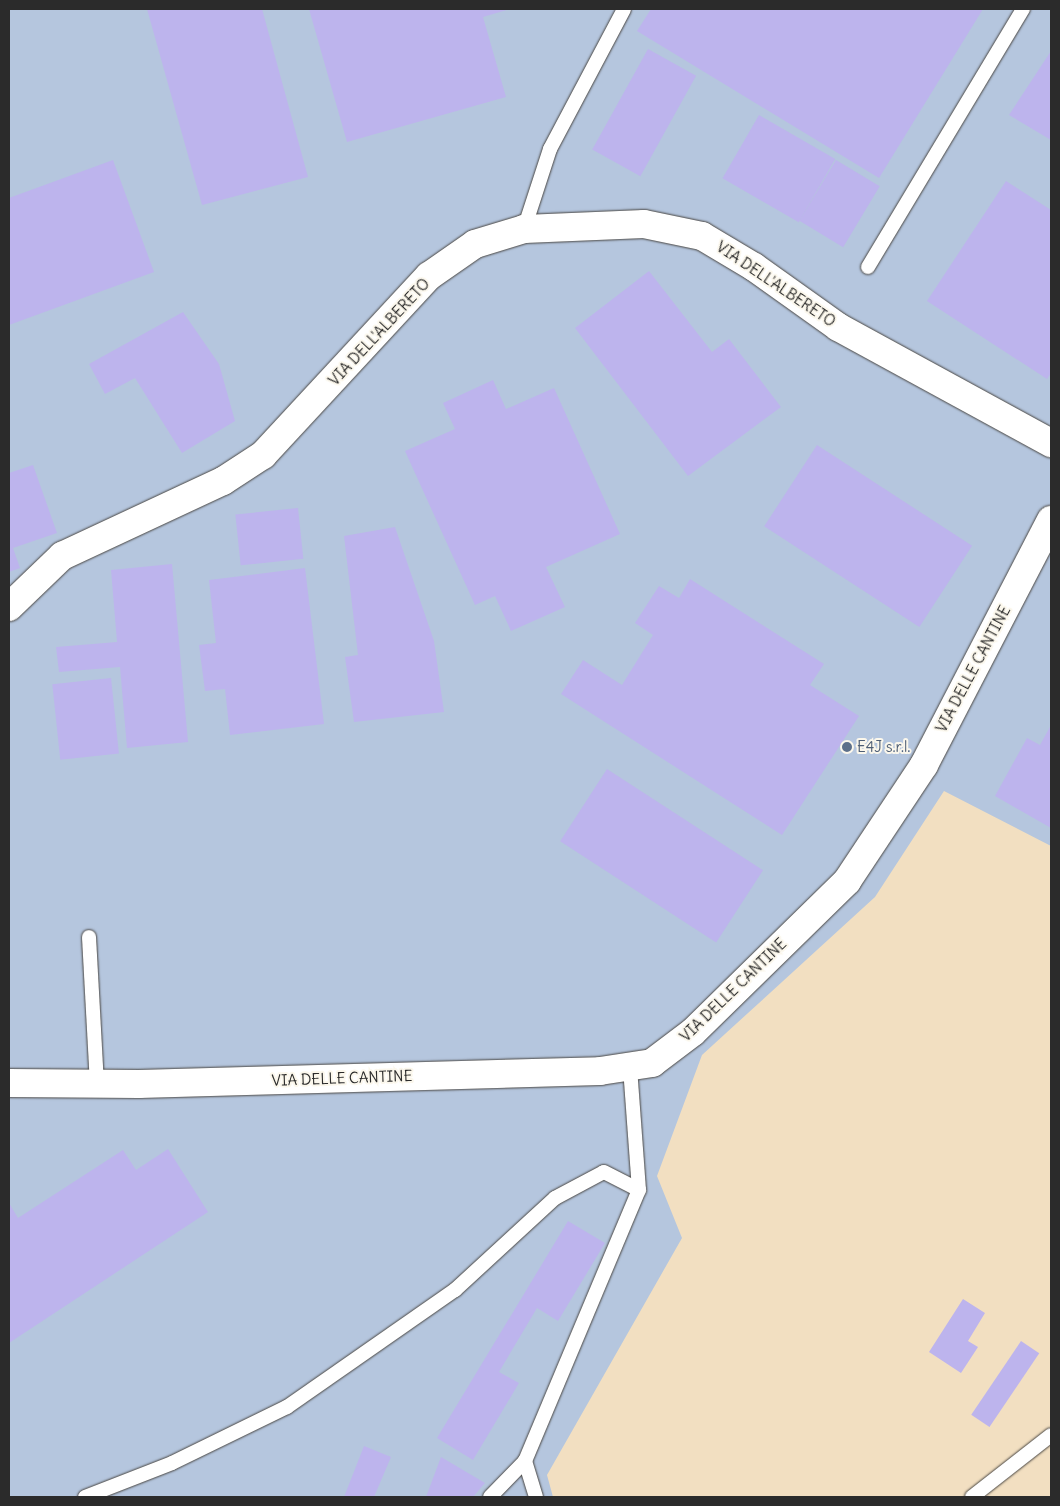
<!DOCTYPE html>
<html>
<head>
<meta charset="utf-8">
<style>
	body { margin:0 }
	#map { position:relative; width:1060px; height:1506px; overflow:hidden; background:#f2dfc1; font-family:Delius,sans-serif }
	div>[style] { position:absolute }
	.industrial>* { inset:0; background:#b5c6de }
	.building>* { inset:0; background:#bdb4ed; transform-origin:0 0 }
	.roads { filter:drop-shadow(0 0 1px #494642) drop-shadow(0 0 1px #494642) }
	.lane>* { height:14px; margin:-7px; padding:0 7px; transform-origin:7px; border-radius:7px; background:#fff }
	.street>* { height:28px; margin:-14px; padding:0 14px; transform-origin:14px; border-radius:14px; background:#fff }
	.dots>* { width:14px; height:14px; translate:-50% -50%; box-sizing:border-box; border:2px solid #fbf7ec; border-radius:50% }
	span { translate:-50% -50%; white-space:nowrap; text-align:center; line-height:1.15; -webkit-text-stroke:4px #fbf7ec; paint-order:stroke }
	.street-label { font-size:15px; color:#2b2b2b }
	.service-label { font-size:15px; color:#4e5e75 }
	.left { translate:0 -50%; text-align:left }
	.frame { position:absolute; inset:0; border:10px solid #2b2b2b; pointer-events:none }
</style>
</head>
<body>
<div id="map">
	<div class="industrial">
		<div style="clip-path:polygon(9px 9px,1051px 9px,1051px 846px,944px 791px,875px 897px,702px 1055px,657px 1176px,682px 1238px,547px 1475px,553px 1497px,9px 1497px)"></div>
	</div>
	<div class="building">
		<div style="clip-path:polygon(147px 9px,262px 9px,308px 177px,202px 205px)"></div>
		<div style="clip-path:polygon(309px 9px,510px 9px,483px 17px,506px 97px,347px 142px)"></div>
		<div style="clip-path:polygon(651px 9px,983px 9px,879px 178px,637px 31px)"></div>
		<div style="left:648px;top:49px;width:55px;height:115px;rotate:29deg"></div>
		<div style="clip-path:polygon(1051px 51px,1051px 140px,1009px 115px)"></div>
		<div style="left:759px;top:115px;width:88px;height:73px;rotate:30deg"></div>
		<div style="clip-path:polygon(113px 160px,154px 272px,9px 325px,9px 198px)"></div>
		<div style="left:836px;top:160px;width:51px;height:71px;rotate:31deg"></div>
		<div style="clip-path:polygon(1006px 181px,1051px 210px,1051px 373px,1047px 379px,927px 301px)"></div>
		<div style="clip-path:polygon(649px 271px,712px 352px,729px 339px,781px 407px,688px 476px,575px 328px)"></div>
		<div style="clip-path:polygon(183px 312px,219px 364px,235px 421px,182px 453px,135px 378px,105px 394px,89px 364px)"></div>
		<div style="clip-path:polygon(493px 380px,506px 409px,554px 388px,620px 534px,546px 567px,565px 607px,511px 631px,495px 596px,475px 605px,405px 451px,455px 429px,443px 403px)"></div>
		<div style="left:817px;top:445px;width:185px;height:97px;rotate:33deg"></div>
		<div style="clip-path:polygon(33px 465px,57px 533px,13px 548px,20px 568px,9px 572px,9px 473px)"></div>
		<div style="left:298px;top:508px;width:51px;height:63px;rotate:84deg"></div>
		<div style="clip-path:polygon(395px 527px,434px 641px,444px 712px,354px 722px,345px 657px,358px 655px,344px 536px)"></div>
		<div style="clip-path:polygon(172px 564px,188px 742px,127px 748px,120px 667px,59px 672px,56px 647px,117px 642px,111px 570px)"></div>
		<div style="clip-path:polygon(305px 568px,324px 724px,230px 735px,225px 689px,205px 691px,199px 645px,216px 643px,209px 580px)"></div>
		<div style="clip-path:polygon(690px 579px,824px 664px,810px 685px,859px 716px,782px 835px,561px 694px,583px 660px,622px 685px,653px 635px,635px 623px,659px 586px,679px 598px)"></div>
		<div style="left:111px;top:678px;width:76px;height:59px;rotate:84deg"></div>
		<div style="clip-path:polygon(1051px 725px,1051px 828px,995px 796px,1027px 738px,1040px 745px)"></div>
		<div style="left:607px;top:769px;width:186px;height:86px;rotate:33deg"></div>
		<div style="clip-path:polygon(168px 1149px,208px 1212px,9px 1343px,9px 1203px,18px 1218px,123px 1150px,136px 1170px)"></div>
		<div style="clip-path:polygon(568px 1221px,605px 1243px,558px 1321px,537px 1308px,499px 1372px,519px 1383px,473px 1460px,437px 1438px)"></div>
		<div style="clip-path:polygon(963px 1299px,985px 1313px,968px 1341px,978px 1347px,961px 1373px,929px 1352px)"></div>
		<div style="left:1021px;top:1341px;width:22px;height:89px;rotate:34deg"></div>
		<div style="clip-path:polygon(364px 1446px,391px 1457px,374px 1497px,344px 1497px)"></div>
		<div style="clip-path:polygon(441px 1457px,485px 1483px,473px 1497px,426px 1497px)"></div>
	</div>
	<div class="roads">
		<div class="lane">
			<div style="left:524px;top:229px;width:84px;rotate:-72deg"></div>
			<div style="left:550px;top:149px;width:158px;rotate:-62.1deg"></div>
			<div style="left:868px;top:267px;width:301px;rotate:-59deg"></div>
			<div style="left:89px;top:937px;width:146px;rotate:86.9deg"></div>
			<div style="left:85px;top:1497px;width:93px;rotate:-21.3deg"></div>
			<div style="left:172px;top:1463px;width:128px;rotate:-26deg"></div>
			<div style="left:287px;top:1407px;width:205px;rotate:-34.9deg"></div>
			<div style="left:455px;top:1290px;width:136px;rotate:-42.6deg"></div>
			<div style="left:555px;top:1198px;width:55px;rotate:-28deg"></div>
			<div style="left:604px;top:1172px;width:39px;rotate:27deg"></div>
			<div style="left:490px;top:1497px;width:50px;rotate:-45.8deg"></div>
			<div style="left:536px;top:1497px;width:38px;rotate:-107deg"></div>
			<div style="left:525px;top:1461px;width:294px;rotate:-67.2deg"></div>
			<div style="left:639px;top:1190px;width:124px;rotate:-94.2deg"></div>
			<div style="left:972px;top:1497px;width:100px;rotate:-38.1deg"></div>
		</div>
		<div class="street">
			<div style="left:9px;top:607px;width:74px;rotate:-43.9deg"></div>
			<div style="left:62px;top:556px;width:178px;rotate:-25deg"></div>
			<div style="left:223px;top:481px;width:48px;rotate:-33deg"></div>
			<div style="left:263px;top:455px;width:244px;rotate:-47.2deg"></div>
			<div style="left:429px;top:276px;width:56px;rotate:-34.8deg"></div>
			<div style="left:475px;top:244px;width:51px;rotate:-17deg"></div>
			<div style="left:524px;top:229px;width:120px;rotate:-2.4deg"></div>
			<div style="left:644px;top:224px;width:59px;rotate:11.7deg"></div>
			<div style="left:702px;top:236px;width:61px;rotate:30.8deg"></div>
			<div style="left:754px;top:267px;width:103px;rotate:35.5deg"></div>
			<div style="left:838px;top:327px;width:243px;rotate:28.6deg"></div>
			<div style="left:9px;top:1083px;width:130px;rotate:0.4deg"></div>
			<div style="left:139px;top:1084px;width:461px;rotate:-1.6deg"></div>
			<div style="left:600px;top:1071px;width:53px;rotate:-8.7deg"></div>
			<div style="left:652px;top:1063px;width:51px;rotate:-37.1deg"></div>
			<div style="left:693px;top:1032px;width:216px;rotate:-44.4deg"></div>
			<div style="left:847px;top:881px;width:139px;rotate:-56.4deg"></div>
			<div style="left:924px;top:765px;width:276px;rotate:-62.6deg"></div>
		</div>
	</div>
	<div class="dots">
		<div style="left:847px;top:747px;background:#5c6f8a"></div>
	</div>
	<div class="street-label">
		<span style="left:776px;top:284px;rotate:34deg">VIA DELL'ALBERETO</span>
		<span style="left:379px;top:332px;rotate:-47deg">VIA DELL'ALBERETO</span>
		<span style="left:973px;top:669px;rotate:-62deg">VIA DELLE CANTINE</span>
		<span style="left:733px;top:990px;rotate:-44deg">VIA DELLE CANTINE</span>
		<span style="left:342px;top:1078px;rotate:-2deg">VIA DELLE CANTINE</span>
	</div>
	<div class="service-label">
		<span class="left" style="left:857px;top:747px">E4J s.r.l.</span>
	</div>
	<div class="frame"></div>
</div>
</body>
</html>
